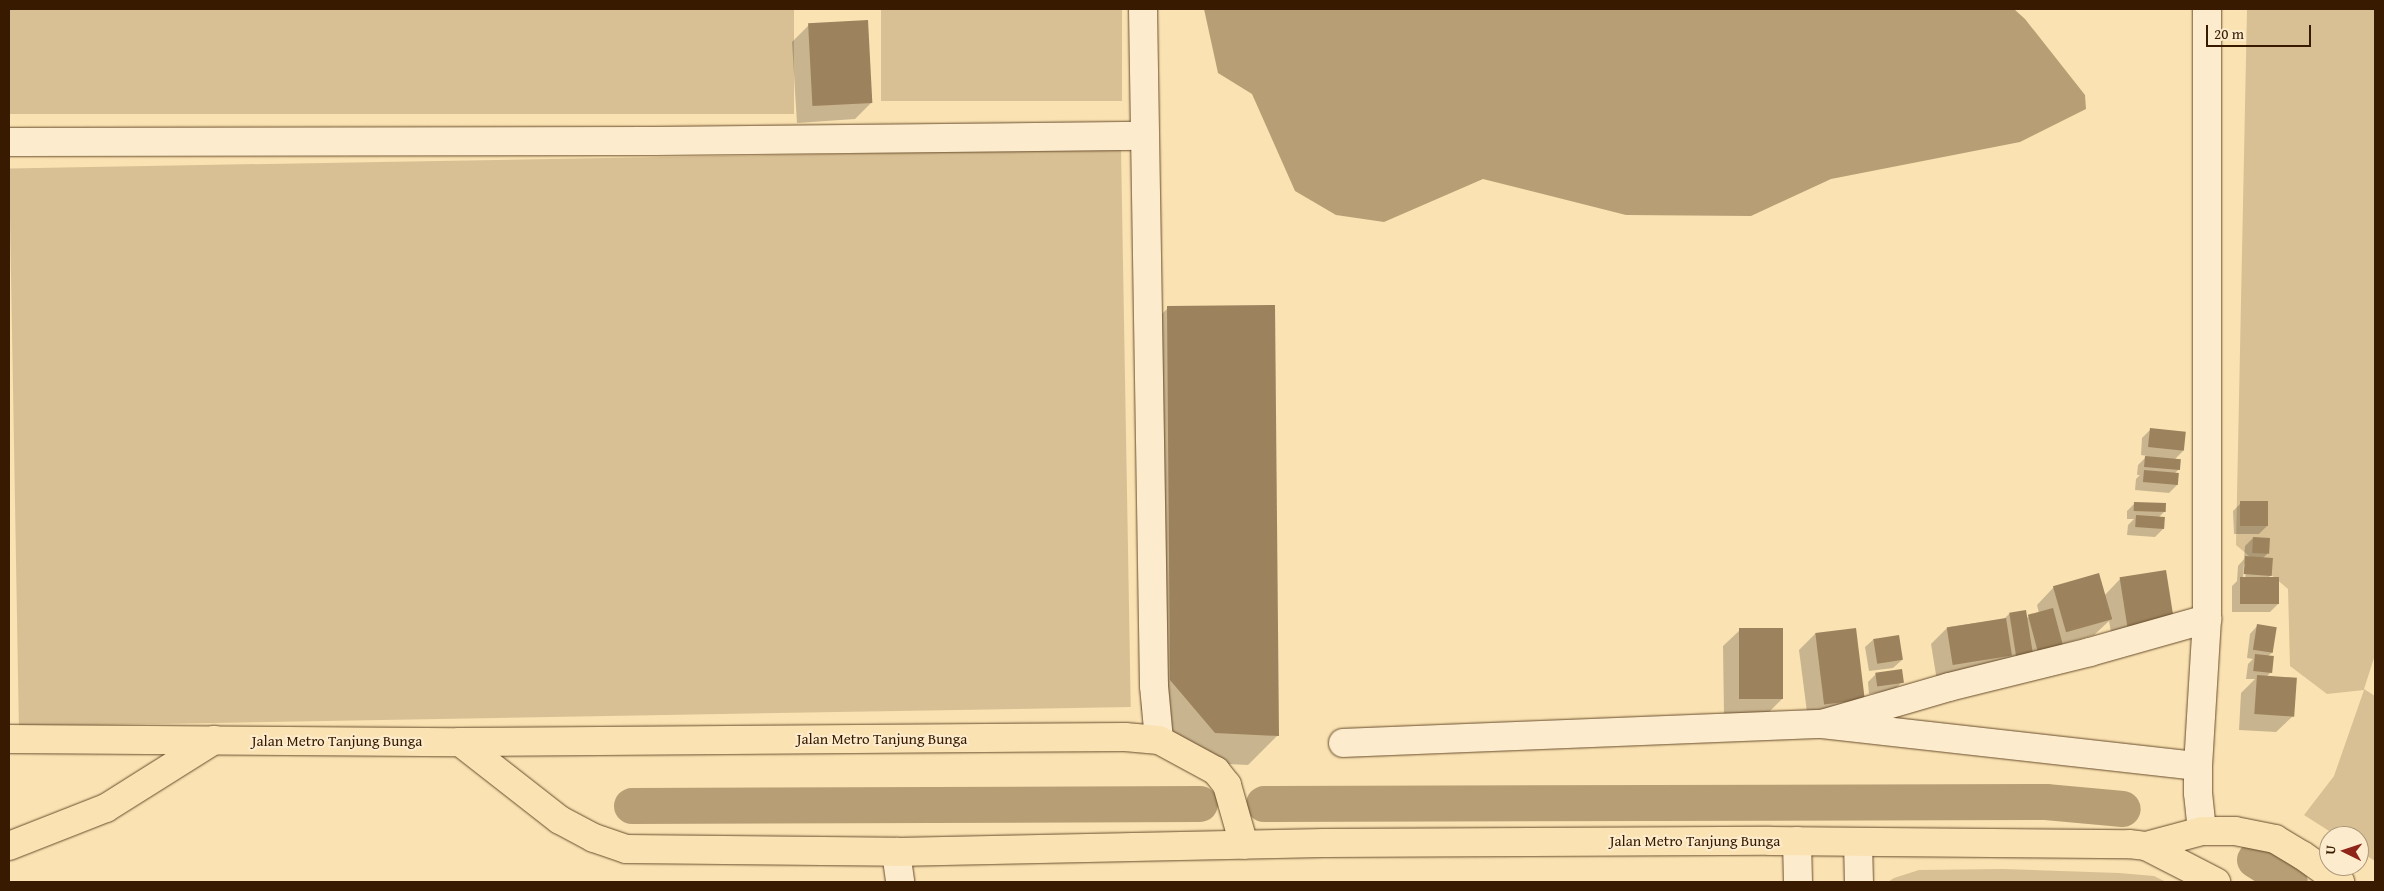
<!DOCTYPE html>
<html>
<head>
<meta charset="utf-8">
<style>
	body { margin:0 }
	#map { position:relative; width:2384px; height:891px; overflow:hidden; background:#fae2b2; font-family:"Gentium Book Plus",serif }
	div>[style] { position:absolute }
	.green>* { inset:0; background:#d9c094; transform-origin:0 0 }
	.water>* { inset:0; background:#b89e75 }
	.shadow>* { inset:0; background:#0003 }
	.canal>* { height:36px; margin:-18px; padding:0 18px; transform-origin:18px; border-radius:18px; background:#b89e75 }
	.building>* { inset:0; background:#9c825d; transform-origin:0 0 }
	.roads { filter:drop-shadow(0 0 1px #684c2c) drop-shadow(0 0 1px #684c2c) }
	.minor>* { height:28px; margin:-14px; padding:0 14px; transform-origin:14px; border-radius:14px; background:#fceccd }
	.major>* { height:28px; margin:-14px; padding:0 14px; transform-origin:14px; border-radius:14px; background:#fae2b2 }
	span { translate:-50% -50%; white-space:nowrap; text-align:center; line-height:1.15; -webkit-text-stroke:4px #fceccd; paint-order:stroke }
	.street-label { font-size:15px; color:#371a00 }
	.frame { position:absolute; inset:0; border:10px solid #371a00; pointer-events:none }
	.north { position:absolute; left:2319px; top:826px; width:50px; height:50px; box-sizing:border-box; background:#fceccd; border:1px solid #ad987b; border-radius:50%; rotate:274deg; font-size:14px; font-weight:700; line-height:20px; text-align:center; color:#371a00 }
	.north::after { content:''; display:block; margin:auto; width:18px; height:22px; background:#8f2418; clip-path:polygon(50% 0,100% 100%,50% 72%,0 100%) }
	.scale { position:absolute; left:2206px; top:25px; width:105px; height:22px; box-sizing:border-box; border:2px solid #371a00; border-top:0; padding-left:6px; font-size:15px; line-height:18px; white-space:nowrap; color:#371a00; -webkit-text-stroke:4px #fceccd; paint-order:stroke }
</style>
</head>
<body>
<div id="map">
	<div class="green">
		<div style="left:9px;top:9px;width:785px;height:105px"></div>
		<div style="left:881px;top:9px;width:241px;height:92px"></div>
		<div style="clip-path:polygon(2247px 9px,2375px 9px,2375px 655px,2364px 689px,2375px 696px,2375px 861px,2359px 851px,2359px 836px,2337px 836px,2304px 815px,2334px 776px,2364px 690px,2327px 694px,2290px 666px,2288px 589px,2236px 545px)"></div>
		<div style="left:1121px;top:149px;width:558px;height:1112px;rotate:89deg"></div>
		<div style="clip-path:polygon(2003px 869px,2119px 873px,2154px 876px,2166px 882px,1888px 882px,1894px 878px,1919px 870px)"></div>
	</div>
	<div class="water">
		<div style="clip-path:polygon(1204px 9px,2014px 9px,2025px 19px,2085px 95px,2086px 109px,2020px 142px,1831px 179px,1751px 216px,1626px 215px,1483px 179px,1384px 222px,1336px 215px,1295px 191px,1252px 94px,1218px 73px)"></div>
	</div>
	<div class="shadow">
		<div style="clip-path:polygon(809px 25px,872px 102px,855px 119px,797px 123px,792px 42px)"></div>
		<div style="clip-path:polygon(1168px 308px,1278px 735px,1248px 765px,1185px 762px,1141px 710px,1138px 337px)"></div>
		<div style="clip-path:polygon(2150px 430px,2183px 451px,2174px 460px,2179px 469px,2174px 474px,2177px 485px,2169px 493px,2135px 490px,2136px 479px,2140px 475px,2137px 475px,2138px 465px,2147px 456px,2141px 455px,2142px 438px)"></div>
		<div style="clip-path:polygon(2135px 503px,2164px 512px,2158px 518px,2163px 529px,2155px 537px,2127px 535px,2128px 525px,2134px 519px,2127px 519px,2127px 511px)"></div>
		<div style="clip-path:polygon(2241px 503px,2267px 526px,2259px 534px,2234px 534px,2233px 511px)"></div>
		<div style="clip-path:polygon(evenodd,2253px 538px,2268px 553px,2263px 558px,2271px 575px,2268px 578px,2278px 604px,2270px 612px,2232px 612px,2232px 586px,2237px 581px,2238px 566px,2244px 559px,2245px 546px,2253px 538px,2244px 564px,2246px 564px,2245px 581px,2243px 580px,2244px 564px)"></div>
		<div style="clip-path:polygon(2120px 579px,2173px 618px,2113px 643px,2109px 621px,2094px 635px,1937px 681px,1931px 644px,1948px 627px,2004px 619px,2009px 614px,2025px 612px,2026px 618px,2039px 613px,2037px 605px,2053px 588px,2104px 596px)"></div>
		<div style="clip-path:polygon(2258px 625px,2273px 652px,2268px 656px,2271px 672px,2266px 677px,2293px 716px,2276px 732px,2239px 730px,2241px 693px,2255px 679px,2246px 679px,2248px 664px,2253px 659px,2247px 658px,2250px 634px)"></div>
		<div style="clip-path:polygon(1740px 630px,1782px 699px,1766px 715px,1724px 715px,1723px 646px)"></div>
		<div style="clip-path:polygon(1816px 633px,1863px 698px,1808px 720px,1799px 650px)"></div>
		<div style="clip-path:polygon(1874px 639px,1902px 660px,1893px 668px,1869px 671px,1865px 647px)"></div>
		<div style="clip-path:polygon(1876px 674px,1902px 682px,1894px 690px,1869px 694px,1868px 682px)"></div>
	</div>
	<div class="canal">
		<div style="left:1264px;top:804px;width:782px;rotate:-0.15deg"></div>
		<div style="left:2046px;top:802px;width:77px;rotate:5.2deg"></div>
		<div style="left:632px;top:806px;width:568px;rotate:-0.2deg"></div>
		<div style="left:2255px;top:860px;width:41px;rotate:32.2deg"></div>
	</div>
	<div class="building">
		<div style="left:868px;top:20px;width:83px;height:60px;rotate:87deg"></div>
		<div style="clip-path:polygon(1275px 305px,1279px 736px,1215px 733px,1170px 680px,1167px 306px)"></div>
		<div style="left:2150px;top:428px;width:36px;height:19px;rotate:6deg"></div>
		<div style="left:2145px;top:456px;width:36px;height:11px;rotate:5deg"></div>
		<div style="left:2144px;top:470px;width:35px;height:12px;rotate:5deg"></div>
		<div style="left:2268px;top:501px;width:25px;height:28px;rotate:90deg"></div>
		<div style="left:2134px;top:502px;width:32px;height:9px;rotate:2deg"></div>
		<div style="left:2136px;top:515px;width:29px;height:12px;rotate:4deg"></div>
		<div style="left:2253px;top:537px;width:17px;height:16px;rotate:3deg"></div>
		<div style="left:2245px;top:556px;width:28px;height:18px;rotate:4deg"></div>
		<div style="left:2166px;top:570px;width:50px;height:47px;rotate:81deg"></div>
		<div style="left:2099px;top:573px;width:48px;height:48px;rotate:74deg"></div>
		<div style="left:2240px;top:577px;width:39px;height:27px"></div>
		<div style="left:2053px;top:608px;width:38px;height:26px;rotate:75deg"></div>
		<div style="left:2026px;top:610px;width:44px;height:17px;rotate:81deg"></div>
		<div style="left:2006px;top:618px;width:38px;height:60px;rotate:81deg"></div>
		<div style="left:2257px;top:624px;width:20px;height:26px;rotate:9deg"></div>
		<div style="left:1783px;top:628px;width:71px;height:44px;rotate:90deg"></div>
		<div style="left:1856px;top:628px;width:72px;height:41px;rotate:83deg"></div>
		<div style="left:1899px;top:635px;width:25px;height:26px;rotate:81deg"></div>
		<div style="left:2255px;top:654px;width:19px;height:17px;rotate:6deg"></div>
		<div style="left:1902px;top:669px;width:14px;height:27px;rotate:82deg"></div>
		<div style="left:2257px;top:675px;width:40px;height:39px;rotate:4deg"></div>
	</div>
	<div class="roads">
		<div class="minor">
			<div style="left:1143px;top:9px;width:677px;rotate:89.07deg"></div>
			<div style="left:1154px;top:686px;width:54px;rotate:84.7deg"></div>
			<div style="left:9px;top:142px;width:646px;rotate:-0.09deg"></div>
			<div style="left:655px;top:141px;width:490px;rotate:-0.6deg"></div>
			<div style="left:1822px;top:724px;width:132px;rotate:-16.2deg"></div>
			<div style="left:1949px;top:687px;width:145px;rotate:-13.9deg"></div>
			<div style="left:2090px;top:652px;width:122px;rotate:-15.8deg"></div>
			<div style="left:2207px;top:619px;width:610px;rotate:-90deg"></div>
			<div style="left:1343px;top:743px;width:479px;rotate:-2.3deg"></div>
			<div style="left:1822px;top:724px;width:378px;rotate:6.4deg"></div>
			<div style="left:2198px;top:766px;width:27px;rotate:90deg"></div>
			<div style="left:2198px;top:793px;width:38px;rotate:84deg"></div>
			<div style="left:2198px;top:766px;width:147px;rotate:-86.5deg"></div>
			<div style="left:1797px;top:841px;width:41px;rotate:88.6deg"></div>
			<div style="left:1858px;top:842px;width:40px;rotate:88.6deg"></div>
			<div style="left:896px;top:852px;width:30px;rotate:82deg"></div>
		</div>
		<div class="major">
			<div style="left:9px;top:739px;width:451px;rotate:0.4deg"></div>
			<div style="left:460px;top:742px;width:665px;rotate:-0.43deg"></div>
			<div style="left:1125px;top:737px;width:34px;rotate:5deg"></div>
			<div style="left:1159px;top:740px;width:65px;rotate:28.5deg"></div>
			<div style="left:1216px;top:771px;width:18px;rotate:52deg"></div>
			<div style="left:1227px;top:785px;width:62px;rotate:74.2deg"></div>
			<div style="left:460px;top:742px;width:127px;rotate:38deg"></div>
			<div style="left:560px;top:820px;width:38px;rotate:28deg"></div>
			<div style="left:594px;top:838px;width:34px;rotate:19deg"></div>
			<div style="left:626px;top:849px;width:270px;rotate:0.6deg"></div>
			<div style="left:896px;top:852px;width:428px;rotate:-1.2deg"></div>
			<div style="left:1324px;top:843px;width:446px;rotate:-0.3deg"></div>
			<div style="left:1770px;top:841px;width:359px;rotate:0.5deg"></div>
			<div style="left:2129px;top:844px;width:17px;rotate:7deg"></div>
			<div style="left:2146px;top:846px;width:79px;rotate:27.2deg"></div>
			<div style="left:9px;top:846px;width:104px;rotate:-21.4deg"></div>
			<div style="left:106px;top:808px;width:128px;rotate:-32.2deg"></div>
			<div style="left:2146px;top:846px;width:58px;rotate:-15deg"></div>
			<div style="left:2202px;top:831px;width:33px"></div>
			<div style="left:2235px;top:831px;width:41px;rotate:11.3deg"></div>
			<div style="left:2275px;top:839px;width:31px;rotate:31deg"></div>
			<div style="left:2302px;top:855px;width:47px;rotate:35.4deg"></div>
		</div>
	</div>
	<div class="street-label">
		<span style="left:882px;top:739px">Jalan Metro Tanjung Bunga</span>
		<span style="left:337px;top:741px">Jalan Metro Tanjung Bunga</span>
		<span style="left:1695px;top:841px">Jalan Metro Tanjung Bunga</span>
	</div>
	<div class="frame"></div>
	<div class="north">U</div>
	<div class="scale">20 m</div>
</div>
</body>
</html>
